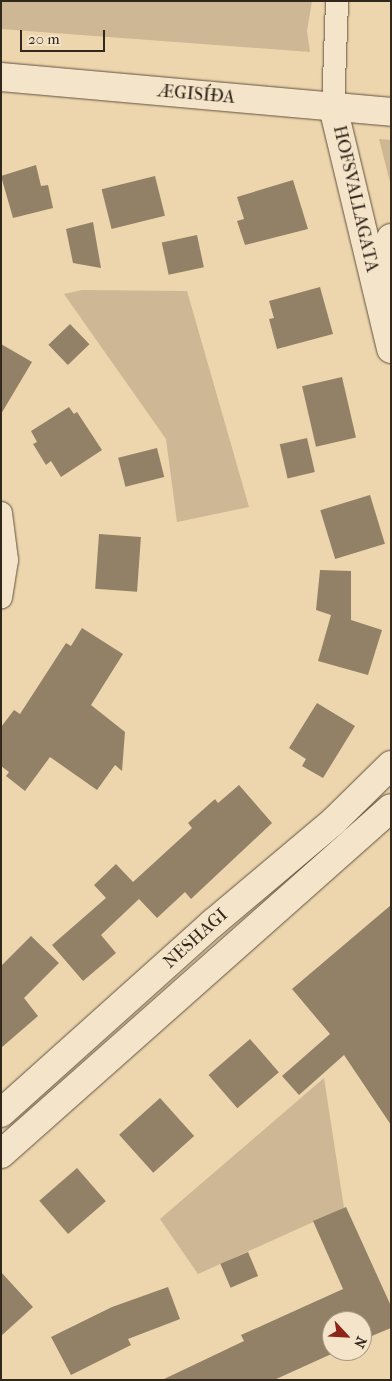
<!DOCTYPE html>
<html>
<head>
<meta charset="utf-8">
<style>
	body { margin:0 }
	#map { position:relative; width:392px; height:1381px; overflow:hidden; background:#edd5ad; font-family:"IM FELL French Canon",serif }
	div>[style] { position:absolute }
	.green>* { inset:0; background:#cdb794 }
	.building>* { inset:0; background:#938167; transform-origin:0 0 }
	.roads { filter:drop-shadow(0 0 1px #615240) drop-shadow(0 0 1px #615240) }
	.street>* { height:22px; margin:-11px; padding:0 11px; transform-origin:11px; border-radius:11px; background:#f3e4ca }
	.secondary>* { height:28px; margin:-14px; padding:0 14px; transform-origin:14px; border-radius:14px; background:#f3e4ca }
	span { translate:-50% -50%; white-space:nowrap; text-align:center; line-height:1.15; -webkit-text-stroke:4px #f3e4ca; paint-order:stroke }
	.street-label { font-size:18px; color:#32271b }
	.frame { position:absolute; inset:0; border:2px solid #32271b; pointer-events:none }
	.north { position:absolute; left:322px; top:1311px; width:50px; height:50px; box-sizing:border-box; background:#f3e4ca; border:1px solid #a69884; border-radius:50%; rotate:115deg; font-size:14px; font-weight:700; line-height:20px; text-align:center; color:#32271b }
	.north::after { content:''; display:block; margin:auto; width:18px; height:22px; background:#8f2418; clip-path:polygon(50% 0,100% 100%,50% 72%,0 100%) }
	.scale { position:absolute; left:20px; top:30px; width:85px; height:22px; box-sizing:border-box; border:2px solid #32271b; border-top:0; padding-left:6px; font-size:15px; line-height:18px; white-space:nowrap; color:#32271b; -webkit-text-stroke:4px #f3e4ca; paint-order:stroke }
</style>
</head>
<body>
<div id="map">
	<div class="green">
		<div style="clip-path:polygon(1px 1px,312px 1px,307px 31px,310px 52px,1px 29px)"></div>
		<div style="clip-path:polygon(379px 139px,391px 140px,391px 186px)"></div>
		<div style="clip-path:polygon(82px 290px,187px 291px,249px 507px,177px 522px,166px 439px,64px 294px)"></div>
		<div style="clip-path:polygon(324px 1078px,344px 1208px,198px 1274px,160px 1219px)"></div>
	</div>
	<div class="building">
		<div style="clip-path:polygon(36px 165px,41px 186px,48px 185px,53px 208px,13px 218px,1px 176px)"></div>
		<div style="left:155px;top:176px;width:41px;height:55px;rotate:76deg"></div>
		<div style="clip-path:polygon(293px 180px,308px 229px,245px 245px,237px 221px,244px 219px,237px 197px)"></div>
		<div style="clip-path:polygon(93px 222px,101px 268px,73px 263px,66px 229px)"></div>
		<div style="left:197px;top:235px;width:33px;height:36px;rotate:78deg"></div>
		<div style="clip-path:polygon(320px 287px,333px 334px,277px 349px,269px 319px,274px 318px,269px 301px)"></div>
		<div style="left:70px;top:324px;width:28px;height:30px;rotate:46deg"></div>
		<div style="clip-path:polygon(1px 344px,32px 362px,1px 414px)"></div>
		<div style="left:342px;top:377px;width:62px;height:41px;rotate:77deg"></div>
		<div style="clip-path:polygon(69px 407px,74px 414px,77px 412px,102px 450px,61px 477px,51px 461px,46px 465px,33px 444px,37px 442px,31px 431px)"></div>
		<div style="left:307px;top:438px;width:35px;height:28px;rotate:77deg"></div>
		<div style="left:157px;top:448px;width:30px;height:40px;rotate:76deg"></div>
		<div style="left:370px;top:495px;width:51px;height:52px;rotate:73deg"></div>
		<div style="left:99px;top:534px;width:42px;height:55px;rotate:4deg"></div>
		<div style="clip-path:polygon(320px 570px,351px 571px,351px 620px,382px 630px,368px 675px,318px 661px,331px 615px,316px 610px)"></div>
		<div style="clip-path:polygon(82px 628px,123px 654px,91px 705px,125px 732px,122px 771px,115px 765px,97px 790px,50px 757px,25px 791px,6px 776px,9px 772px,1px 766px,1px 727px,14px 710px,20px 714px,66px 643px,71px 646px)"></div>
		<div style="clip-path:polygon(317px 703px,355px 726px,323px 778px,302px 766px,306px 759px,289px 748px)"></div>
		<div style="clip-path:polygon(239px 785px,272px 823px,191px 899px,185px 892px,157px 918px,139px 899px,101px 935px,116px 953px,83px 981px,52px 945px,106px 898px,94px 885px,116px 864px,133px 882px,192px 828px,188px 823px,215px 799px,218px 803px)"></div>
		<div style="clip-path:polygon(391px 905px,391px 1125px,344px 1055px,299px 1095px,282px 1076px,330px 1034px,292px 989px)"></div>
		<div style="clip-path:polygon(31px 936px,59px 963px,24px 998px,38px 1016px,1px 1048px,1px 966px)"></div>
		<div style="left:250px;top:1039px;width:44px;height:55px;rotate:49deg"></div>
		<div style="left:160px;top:1098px;width:51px;height:55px;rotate:48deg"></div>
		<div style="left:77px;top:1168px;width:44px;height:50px;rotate:49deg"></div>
		<div style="clip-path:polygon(346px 1207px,391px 1306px,391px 1328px,362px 1340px,362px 1321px,332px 1321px,332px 1351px,338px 1351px,274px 1380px,162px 1380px,244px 1341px,241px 1335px,343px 1289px,313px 1221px)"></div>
		<div style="left:248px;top:1252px;width:26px;height:30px;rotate:67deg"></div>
		<div style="clip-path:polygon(1px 1272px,33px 1307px,1px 1336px)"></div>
		<div style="clip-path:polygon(168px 1287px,180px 1319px,128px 1339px,131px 1345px,71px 1375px,51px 1337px,112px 1307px)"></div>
	</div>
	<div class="roads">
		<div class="street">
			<div style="left:333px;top:107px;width:106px;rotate:-87.8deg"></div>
			<div style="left:1px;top:513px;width:47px;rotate:82.7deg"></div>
			<div style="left:7px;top:560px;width:38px;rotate:99deg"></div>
		</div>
		<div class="secondary">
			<div style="left:1px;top:77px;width:392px;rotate:5.1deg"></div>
			<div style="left:333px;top:107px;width:249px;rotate:76.5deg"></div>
			<div style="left:381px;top:287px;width:50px;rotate:-78.5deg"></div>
			<div style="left:1px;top:1113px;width:285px;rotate:-41.9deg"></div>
			<div style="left:213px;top:923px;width:158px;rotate:-40.1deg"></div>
			<div style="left:334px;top:821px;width:80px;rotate:-44.5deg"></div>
			<div style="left:1px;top:1154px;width:521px;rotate:-41.58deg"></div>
		</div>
	</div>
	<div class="street-label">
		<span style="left:196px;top:95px;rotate:5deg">ÆGISÍÐA</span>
		<span style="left:355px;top:199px;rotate:77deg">HOFSVALLAGATA</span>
		<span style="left:196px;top:939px;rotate:-42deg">NESHAGI</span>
	</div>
	<div class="frame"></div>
	<div class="north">N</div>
	<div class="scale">20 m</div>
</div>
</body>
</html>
